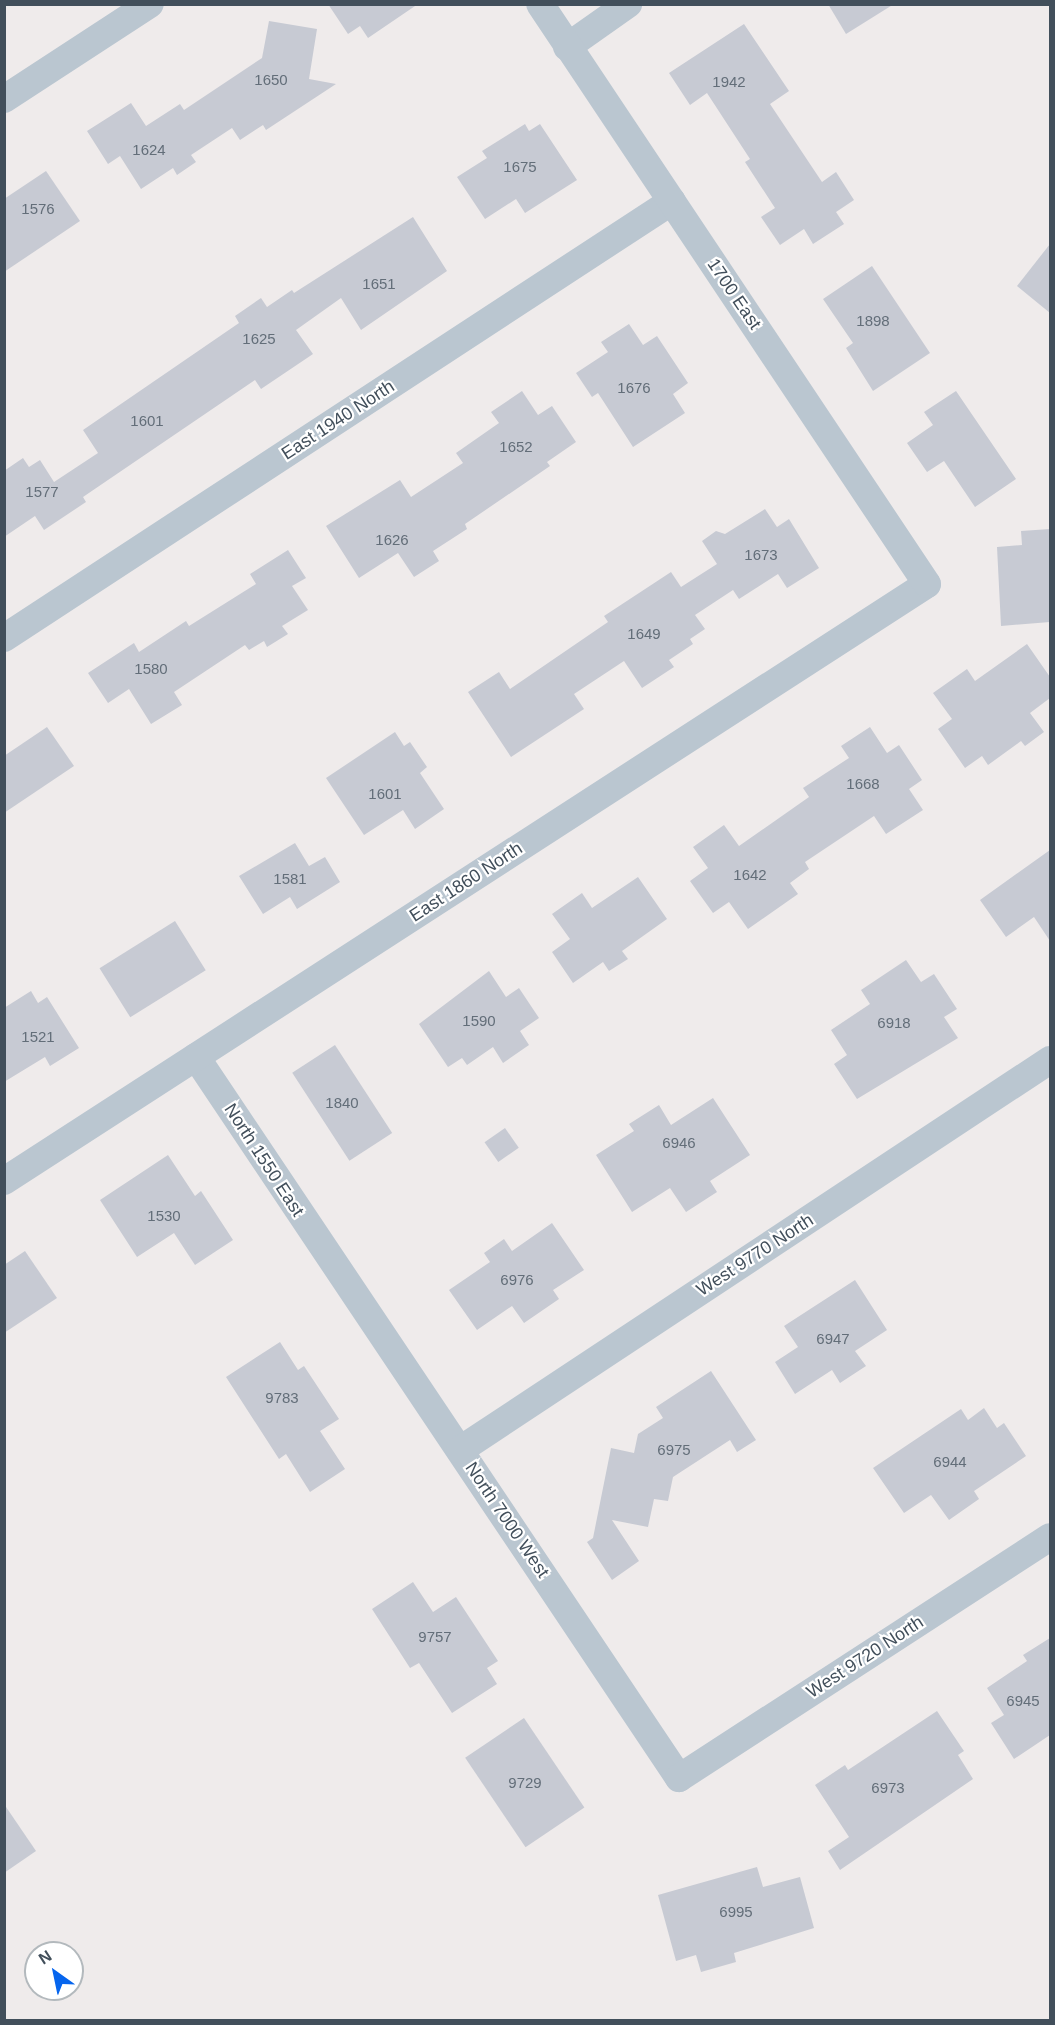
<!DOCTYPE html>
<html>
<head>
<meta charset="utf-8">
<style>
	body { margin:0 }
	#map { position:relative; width:1055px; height:2025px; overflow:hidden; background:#efebeb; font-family:Arial,sans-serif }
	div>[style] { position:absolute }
	.building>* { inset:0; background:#c7cad3; transform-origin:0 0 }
	.street>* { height:28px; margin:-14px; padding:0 14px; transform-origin:14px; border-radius:14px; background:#bac6d0 }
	span { translate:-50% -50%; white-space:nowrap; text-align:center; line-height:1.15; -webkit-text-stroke:4.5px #fff; paint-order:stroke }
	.number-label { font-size:15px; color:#636e79 }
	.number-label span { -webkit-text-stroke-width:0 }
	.street-label { font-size:18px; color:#424f5b }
	.frame { position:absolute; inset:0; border:6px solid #424f5b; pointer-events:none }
	.north { position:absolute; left:24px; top:1941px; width:60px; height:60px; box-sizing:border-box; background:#fff; border:2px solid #b3b9bd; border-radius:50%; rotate:327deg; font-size:16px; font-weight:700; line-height:24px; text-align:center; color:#424f5b }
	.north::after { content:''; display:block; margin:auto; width:21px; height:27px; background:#0665ee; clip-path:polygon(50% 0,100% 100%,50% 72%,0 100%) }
</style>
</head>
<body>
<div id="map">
	<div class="building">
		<div style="clip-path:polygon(328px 4px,418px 4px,368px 38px,360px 26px,348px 34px)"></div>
		<div style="clip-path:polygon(828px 4px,894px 4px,846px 34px)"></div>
		<div style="clip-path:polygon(269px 21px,317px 29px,309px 79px,336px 84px,266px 130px,263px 125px,240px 140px,232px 128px,191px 155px,196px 162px,177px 175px,173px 168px,141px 189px,120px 156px,108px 164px,87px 131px,131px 103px,146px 126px,180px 104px,184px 110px,262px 58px)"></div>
		<div style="clip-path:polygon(744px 24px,789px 91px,770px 104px,822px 182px,836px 172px,854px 200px,836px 212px,844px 224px,813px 244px,804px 229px,780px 245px,761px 217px,775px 208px,745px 162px,750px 159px,707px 93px,690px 105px,669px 73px)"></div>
		<div style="clip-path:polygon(525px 124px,529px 131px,540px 124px,577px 180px,525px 213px,516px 199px,485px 219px,457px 177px,487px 158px,482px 151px)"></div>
		<div style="clip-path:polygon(46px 171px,80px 221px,4px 272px,4px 199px)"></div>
		<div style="clip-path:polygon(413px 217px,447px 271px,361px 330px,341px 298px,296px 330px,313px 354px,261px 389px,255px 380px,83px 497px,86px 502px,44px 530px,35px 516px,4px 537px,4px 471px,23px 458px,29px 467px,40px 460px,54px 482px,98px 453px,83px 430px,239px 323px,235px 316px,261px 298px,267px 307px,292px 290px,294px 293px)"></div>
		<div style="clip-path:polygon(1050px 244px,1050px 313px,1017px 286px)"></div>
		<div style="clip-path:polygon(872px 266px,930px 353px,873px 391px,846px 348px,853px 343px,823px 299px)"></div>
		<div style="clip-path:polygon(629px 324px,643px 345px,657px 336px,688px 383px,673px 394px,685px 413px,633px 447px,598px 393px,592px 397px,576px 373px,608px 352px,601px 342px)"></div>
		<div style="clip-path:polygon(522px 391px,538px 415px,552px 406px,576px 442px,547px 462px,550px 466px,465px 524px,467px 529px,433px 551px,439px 561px,414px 577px,398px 553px,359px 578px,326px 526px,400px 480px,411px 497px,463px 463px,456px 453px,499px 423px,491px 412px)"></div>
		<div style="clip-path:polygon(956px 391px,1016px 479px,975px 507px,944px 461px,927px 472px,907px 443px,933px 425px,924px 412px)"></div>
		<div style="clip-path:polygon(765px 509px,777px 527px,789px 519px,819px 568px,787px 588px,778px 574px,739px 599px,733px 590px,695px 615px,705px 629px,690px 639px,693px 644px,669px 660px,674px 667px,642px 688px,624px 661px,574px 694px,584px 709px,511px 757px,468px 692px,499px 672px,510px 689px,608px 622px,604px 616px,671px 572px,681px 587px,717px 564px,702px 541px,716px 531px,725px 534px)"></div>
		<div style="clip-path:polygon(1050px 529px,1050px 622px,1001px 626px,997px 547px,1022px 545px,1021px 531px)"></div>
		<div style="clip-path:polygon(288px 550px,306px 578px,292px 586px,308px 610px,282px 626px,288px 634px,267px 647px,264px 641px,249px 650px,245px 645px,174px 692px,182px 705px,151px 724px,129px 689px,108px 703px,88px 673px,134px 643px,139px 652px,186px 621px,189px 626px,256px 584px,250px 574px)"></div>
		<div style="clip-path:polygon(1027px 644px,1050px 677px,1050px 698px,1030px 713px,1044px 732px,1025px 746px,1021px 741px,988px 765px,982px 756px,965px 768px,938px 729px,952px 719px,933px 693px,967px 669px,975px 681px)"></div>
		<div style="clip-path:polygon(47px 727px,74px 766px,4px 813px,4px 756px)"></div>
		<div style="clip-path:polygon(870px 727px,887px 753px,899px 745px,922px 780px,909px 789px,923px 810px,886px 834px,874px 816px,805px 862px,809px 869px,790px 883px,798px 894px,748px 929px,729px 902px,713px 913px,690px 881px,708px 868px,693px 847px,724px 825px,739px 846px,809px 797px,803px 788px,849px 758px,841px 746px)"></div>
		<div style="clip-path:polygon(395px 732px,404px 746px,410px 742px,427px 767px,420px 773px,444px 809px,415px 829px,403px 810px,364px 835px,326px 778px)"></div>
		<div style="clip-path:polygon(295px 843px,309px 866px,325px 857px,340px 882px,297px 909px,290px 897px,263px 914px,239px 876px)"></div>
		<div style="clip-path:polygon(1050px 850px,1050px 941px,1034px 917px,1006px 937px,980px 900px)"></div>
		<div style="clip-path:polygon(638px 877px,667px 919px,622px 951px,628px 959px,609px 971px,603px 962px,573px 983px,552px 952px,570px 939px,552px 914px,582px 893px,592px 908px)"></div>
		<div style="left:175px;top:921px;width:58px;height:89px;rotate:58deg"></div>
		<div style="clip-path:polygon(906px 960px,921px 982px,934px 974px,957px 1009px,944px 1017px,958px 1038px,857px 1099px,834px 1064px,847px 1055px,831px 1030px,870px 1004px,861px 990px)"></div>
		<div style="clip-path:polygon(489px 971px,506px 997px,519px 988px,539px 1018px,520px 1031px,529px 1045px,503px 1063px,493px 1047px,467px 1065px,462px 1058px,448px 1067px,419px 1024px)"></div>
		<div style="clip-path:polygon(31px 991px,38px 1003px,47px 997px,79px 1048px,50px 1066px,45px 1057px,4px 1082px,4px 1008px)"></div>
		<div style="left:335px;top:1045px;width:105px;height:51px;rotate:57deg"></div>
		<div style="clip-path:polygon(713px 1098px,750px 1155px,710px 1181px,717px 1192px,686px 1212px,670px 1188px,632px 1212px,596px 1155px,634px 1131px,629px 1124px,659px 1105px,671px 1125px)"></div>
		<div style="left:505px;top:1128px;width:24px;height:25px;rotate:55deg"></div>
		<div style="clip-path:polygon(168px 1155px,195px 1196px,201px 1191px,233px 1240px,195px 1265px,174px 1233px,137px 1257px,100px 1200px)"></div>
		<div style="clip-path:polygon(552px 1223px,584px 1270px,553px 1290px,559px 1299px,524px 1323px,512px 1306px,477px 1330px,449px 1290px,490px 1262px,484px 1253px,504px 1239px,512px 1251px)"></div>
		<div style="clip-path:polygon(25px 1251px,57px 1298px,4px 1333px,4px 1265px)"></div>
		<div style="clip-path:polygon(855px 1280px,887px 1330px,855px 1351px,866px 1366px,840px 1383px,832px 1370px,795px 1394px,775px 1362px,798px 1347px,784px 1326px)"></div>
		<div style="clip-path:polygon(280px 1342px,298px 1370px,304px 1366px,339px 1419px,320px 1431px,345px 1469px,310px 1492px,286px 1454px,279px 1459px,226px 1377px)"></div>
		<div style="clip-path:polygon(711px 1371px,756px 1440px,737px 1452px,730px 1440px,673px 1477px,668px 1501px,654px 1499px,648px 1527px,612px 1520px,639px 1561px,612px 1580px,587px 1542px,593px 1538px,611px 1448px,634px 1453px,638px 1434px,663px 1418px,656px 1407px)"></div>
		<div style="clip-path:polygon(984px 1408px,997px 1428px,1004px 1423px,1026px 1456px,974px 1491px,979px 1499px,949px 1520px,931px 1495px,904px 1513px,873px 1468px,961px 1409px,968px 1420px)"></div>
		<div style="clip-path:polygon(413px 1582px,433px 1612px,456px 1597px,498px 1661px,487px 1668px,497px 1684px,452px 1713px,419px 1663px,410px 1668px,372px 1609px)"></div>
		<div style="clip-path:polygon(1050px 1638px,1050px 1735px,1014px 1759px,991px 1723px,1004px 1715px,987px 1688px,1027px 1661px,1023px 1655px)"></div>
		<div style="clip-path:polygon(937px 1711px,964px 1751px,958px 1755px,973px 1779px,840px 1870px,828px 1851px,849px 1837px,815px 1785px,845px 1765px,848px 1770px)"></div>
		<div style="left:524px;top:1718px;width:108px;height:71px;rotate:56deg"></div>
		<div style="clip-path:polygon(4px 1804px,36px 1851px,4px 1873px)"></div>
		<div style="clip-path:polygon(757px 1867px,763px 1887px,800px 1877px,814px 1928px,734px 1953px,736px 1962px,701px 1972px,696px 1955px,676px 1961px,658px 1895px)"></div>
	</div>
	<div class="street">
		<div style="left:567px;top:47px;width:75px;rotate:-35.2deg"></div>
		<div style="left:4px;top:99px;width:174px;rotate:-33.1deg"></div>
		<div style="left:4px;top:638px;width:798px;rotate:-33.19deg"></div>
		<div style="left:196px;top:1057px;width:868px;rotate:56.18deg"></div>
		<div style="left:679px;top:1778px;width:442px;rotate:-33deg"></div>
		<div style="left:4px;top:1181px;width:1099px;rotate:-32.89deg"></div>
		<div style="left:927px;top:584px;width:697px;rotate:-123.71deg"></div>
		<div style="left:460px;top:1450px;width:707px;rotate:-33.47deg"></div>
	</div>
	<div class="number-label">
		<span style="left:271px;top:80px">1650</span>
		<span style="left:729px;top:82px">1942</span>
		<span style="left:149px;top:150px">1624</span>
		<span style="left:520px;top:167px">1675</span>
		<span style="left:38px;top:209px">1576</span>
		<span style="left:379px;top:284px">1651</span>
		<span style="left:873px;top:321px">1898</span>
		<span style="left:259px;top:339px">1625</span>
		<span style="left:634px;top:388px">1676</span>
		<span style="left:147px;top:421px">1601</span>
		<span style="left:516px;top:447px">1652</span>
		<span style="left:42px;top:492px">1577</span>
		<span style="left:392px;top:540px">1626</span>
		<span style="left:761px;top:555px">1673</span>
		<span style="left:644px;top:634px">1649</span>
		<span style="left:151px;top:669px">1580</span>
		<span style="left:863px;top:784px">1668</span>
		<span style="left:385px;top:794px">1601</span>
		<span style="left:750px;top:875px">1642</span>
		<span style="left:290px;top:879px">1581</span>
		<span style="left:479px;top:1021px">1590</span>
		<span style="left:894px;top:1023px">6918</span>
		<span style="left:38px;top:1037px">1521</span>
		<span style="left:342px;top:1103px">1840</span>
		<span style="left:679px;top:1143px">6946</span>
		<span style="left:164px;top:1216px">1530</span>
		<span style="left:517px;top:1280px">6976</span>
		<span style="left:833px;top:1339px">6947</span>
		<span style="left:282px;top:1398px">9783</span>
		<span style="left:674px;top:1450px">6975</span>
		<span style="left:950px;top:1462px">6944</span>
		<span style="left:435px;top:1637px">9757</span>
		<span style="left:1023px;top:1701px">6945</span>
		<span style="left:525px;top:1783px">9729</span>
		<span style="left:888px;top:1788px">6973</span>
		<span style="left:736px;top:1912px">6995</span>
	</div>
	<div class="street-label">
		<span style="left:734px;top:294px;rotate:56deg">1700 East</span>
		<span style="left:338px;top:420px;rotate:-33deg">East 1940 North</span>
		<span style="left:466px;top:882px;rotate:-33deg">East 1860 North</span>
		<span style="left:264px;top:1160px;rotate:57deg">North 1550 East</span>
		<span style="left:755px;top:1255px;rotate:-33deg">West 9770 North</span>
		<span style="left:507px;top:1520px;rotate:56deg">North 7000 West</span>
		<span style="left:865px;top:1657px;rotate:-33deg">West 9720 North</span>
	</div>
	<div class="frame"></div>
	<div class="north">N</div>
</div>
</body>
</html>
